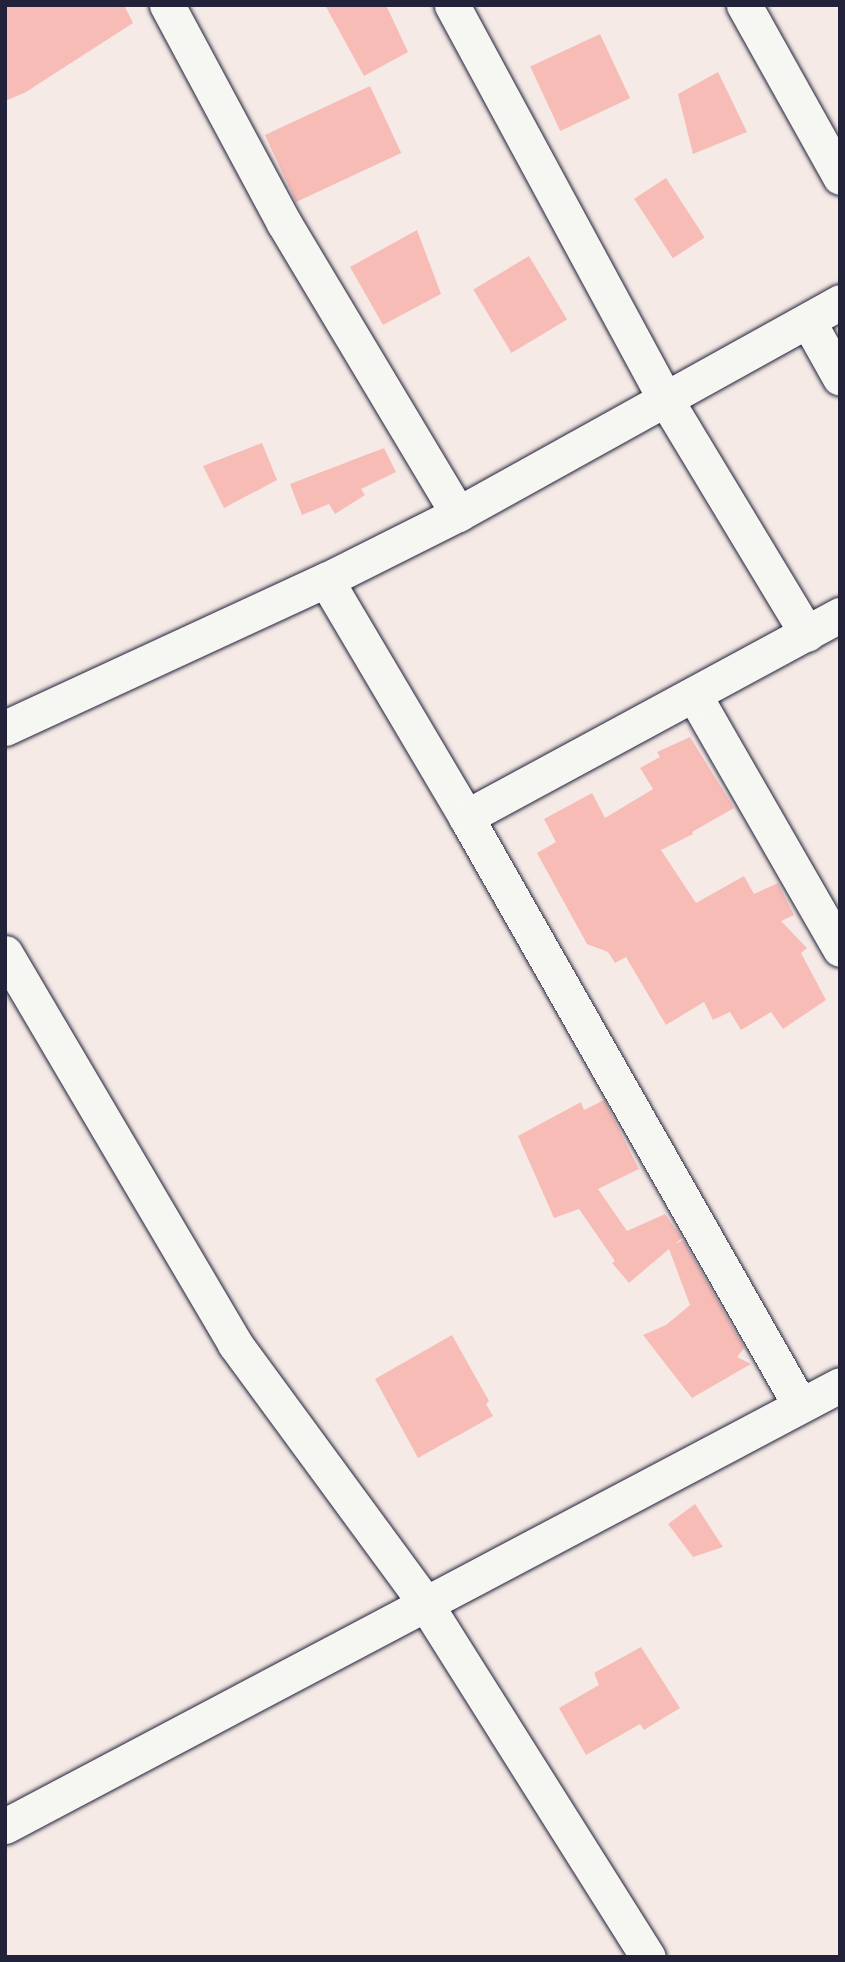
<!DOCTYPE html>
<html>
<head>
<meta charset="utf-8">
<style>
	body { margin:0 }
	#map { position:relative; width:845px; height:1962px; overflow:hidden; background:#f6eae6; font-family:"Patrick Hand",sans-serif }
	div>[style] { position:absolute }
	.building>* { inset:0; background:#f8bcb7; transform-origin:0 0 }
	.roads { filter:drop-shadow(0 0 2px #22223b) drop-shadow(0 0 2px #22223b) }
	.minor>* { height:35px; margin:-17.5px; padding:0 17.5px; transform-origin:17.5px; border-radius:17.5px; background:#f6f6f2 }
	span { translate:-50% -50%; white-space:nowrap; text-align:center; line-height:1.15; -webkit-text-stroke:5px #f6f6f2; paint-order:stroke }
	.frame { position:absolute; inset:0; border:7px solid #22223b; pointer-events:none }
</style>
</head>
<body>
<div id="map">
	<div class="building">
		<div style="clip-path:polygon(5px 5px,124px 5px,133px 23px,26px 92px,5px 101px)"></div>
		<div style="clip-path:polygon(325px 5px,386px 5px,408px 52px,364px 76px)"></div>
		<div style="left:600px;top:34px;width:71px;height:77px;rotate:65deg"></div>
		<div style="clip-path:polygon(718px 72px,747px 132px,693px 154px,678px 94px)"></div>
		<div style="left:370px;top:86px;width:74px;height:116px;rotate:65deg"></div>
		<div style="left:666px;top:178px;width:71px;height:38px;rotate:57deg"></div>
		<div style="clip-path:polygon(417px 230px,441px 294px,383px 325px,350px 267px)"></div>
		<div style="left:529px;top:256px;width:74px;height:65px;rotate:59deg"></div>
		<div style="clip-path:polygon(262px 443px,277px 480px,224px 508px,203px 466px)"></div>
		<div style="clip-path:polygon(384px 448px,396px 472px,361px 489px,365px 495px,335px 514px,329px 504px,302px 515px,290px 484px)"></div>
		<div style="clip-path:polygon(690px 737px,734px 808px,692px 832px,693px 834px,661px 850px,696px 903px,744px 876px,754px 894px,778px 883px,794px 915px,781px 921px,807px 948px,801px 953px,826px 1000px,783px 1029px,771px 1012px,741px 1030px,730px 1012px,713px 1020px,704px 1002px,666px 1025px,626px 957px,615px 963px,608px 952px,587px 944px,537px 853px,556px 842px,544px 819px,592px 793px,605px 818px,653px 789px,640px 768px,660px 757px,657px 752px)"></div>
		<div style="clip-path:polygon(604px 1100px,639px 1169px,598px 1189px,627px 1231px,665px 1214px,682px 1238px,675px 1244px,683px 1240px,744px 1348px,737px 1357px,751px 1364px,692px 1398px,643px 1335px,666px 1325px,690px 1305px,669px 1249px,629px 1283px,612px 1263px,615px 1261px,579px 1209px,554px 1218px,518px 1136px,581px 1102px,584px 1110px)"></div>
		<div style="clip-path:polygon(452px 1335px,489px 1401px,486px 1404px,493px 1416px,418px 1458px,375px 1379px)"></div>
		<div style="clip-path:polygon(695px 1504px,723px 1547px,693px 1557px,668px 1524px)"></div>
		<div style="clip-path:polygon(641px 1647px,680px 1708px,644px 1730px,640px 1724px,586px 1755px,559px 1708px,599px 1685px,594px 1673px)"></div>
	</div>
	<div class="roads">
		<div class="minor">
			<div style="left:167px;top:5px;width:247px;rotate:61.8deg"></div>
			<div style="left:284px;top:223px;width:339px;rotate:59.1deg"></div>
			<div style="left:452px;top:5px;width:449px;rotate:61.6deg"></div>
			<div style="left:666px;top:400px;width:273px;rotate:58.9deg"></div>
			<div style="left:744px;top:5px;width:197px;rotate:60.8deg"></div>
			<div style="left:808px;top:321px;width:65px;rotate:60.7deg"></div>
			<div style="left:326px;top:580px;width:275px;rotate:59.4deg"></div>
			<div style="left:466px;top:817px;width:676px;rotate:60.4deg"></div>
			<div style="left:694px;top:695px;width:293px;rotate:60.1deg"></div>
			<div style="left:5px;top:728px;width:353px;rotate:-24.8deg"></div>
			<div style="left:326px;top:580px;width:148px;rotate:-26.6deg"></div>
			<div style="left:458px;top:514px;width:437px;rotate:-29deg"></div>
			<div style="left:466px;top:817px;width:425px;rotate:-28.4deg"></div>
			<div style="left:5px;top:953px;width:454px;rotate:59.5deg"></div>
			<div style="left:235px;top:1344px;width:321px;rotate:53.7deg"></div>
			<div style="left:425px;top:1603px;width:418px;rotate:57.8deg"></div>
			<div style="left:5px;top:1826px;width:944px;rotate:-27.84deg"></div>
		</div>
	</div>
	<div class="frame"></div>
</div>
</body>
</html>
